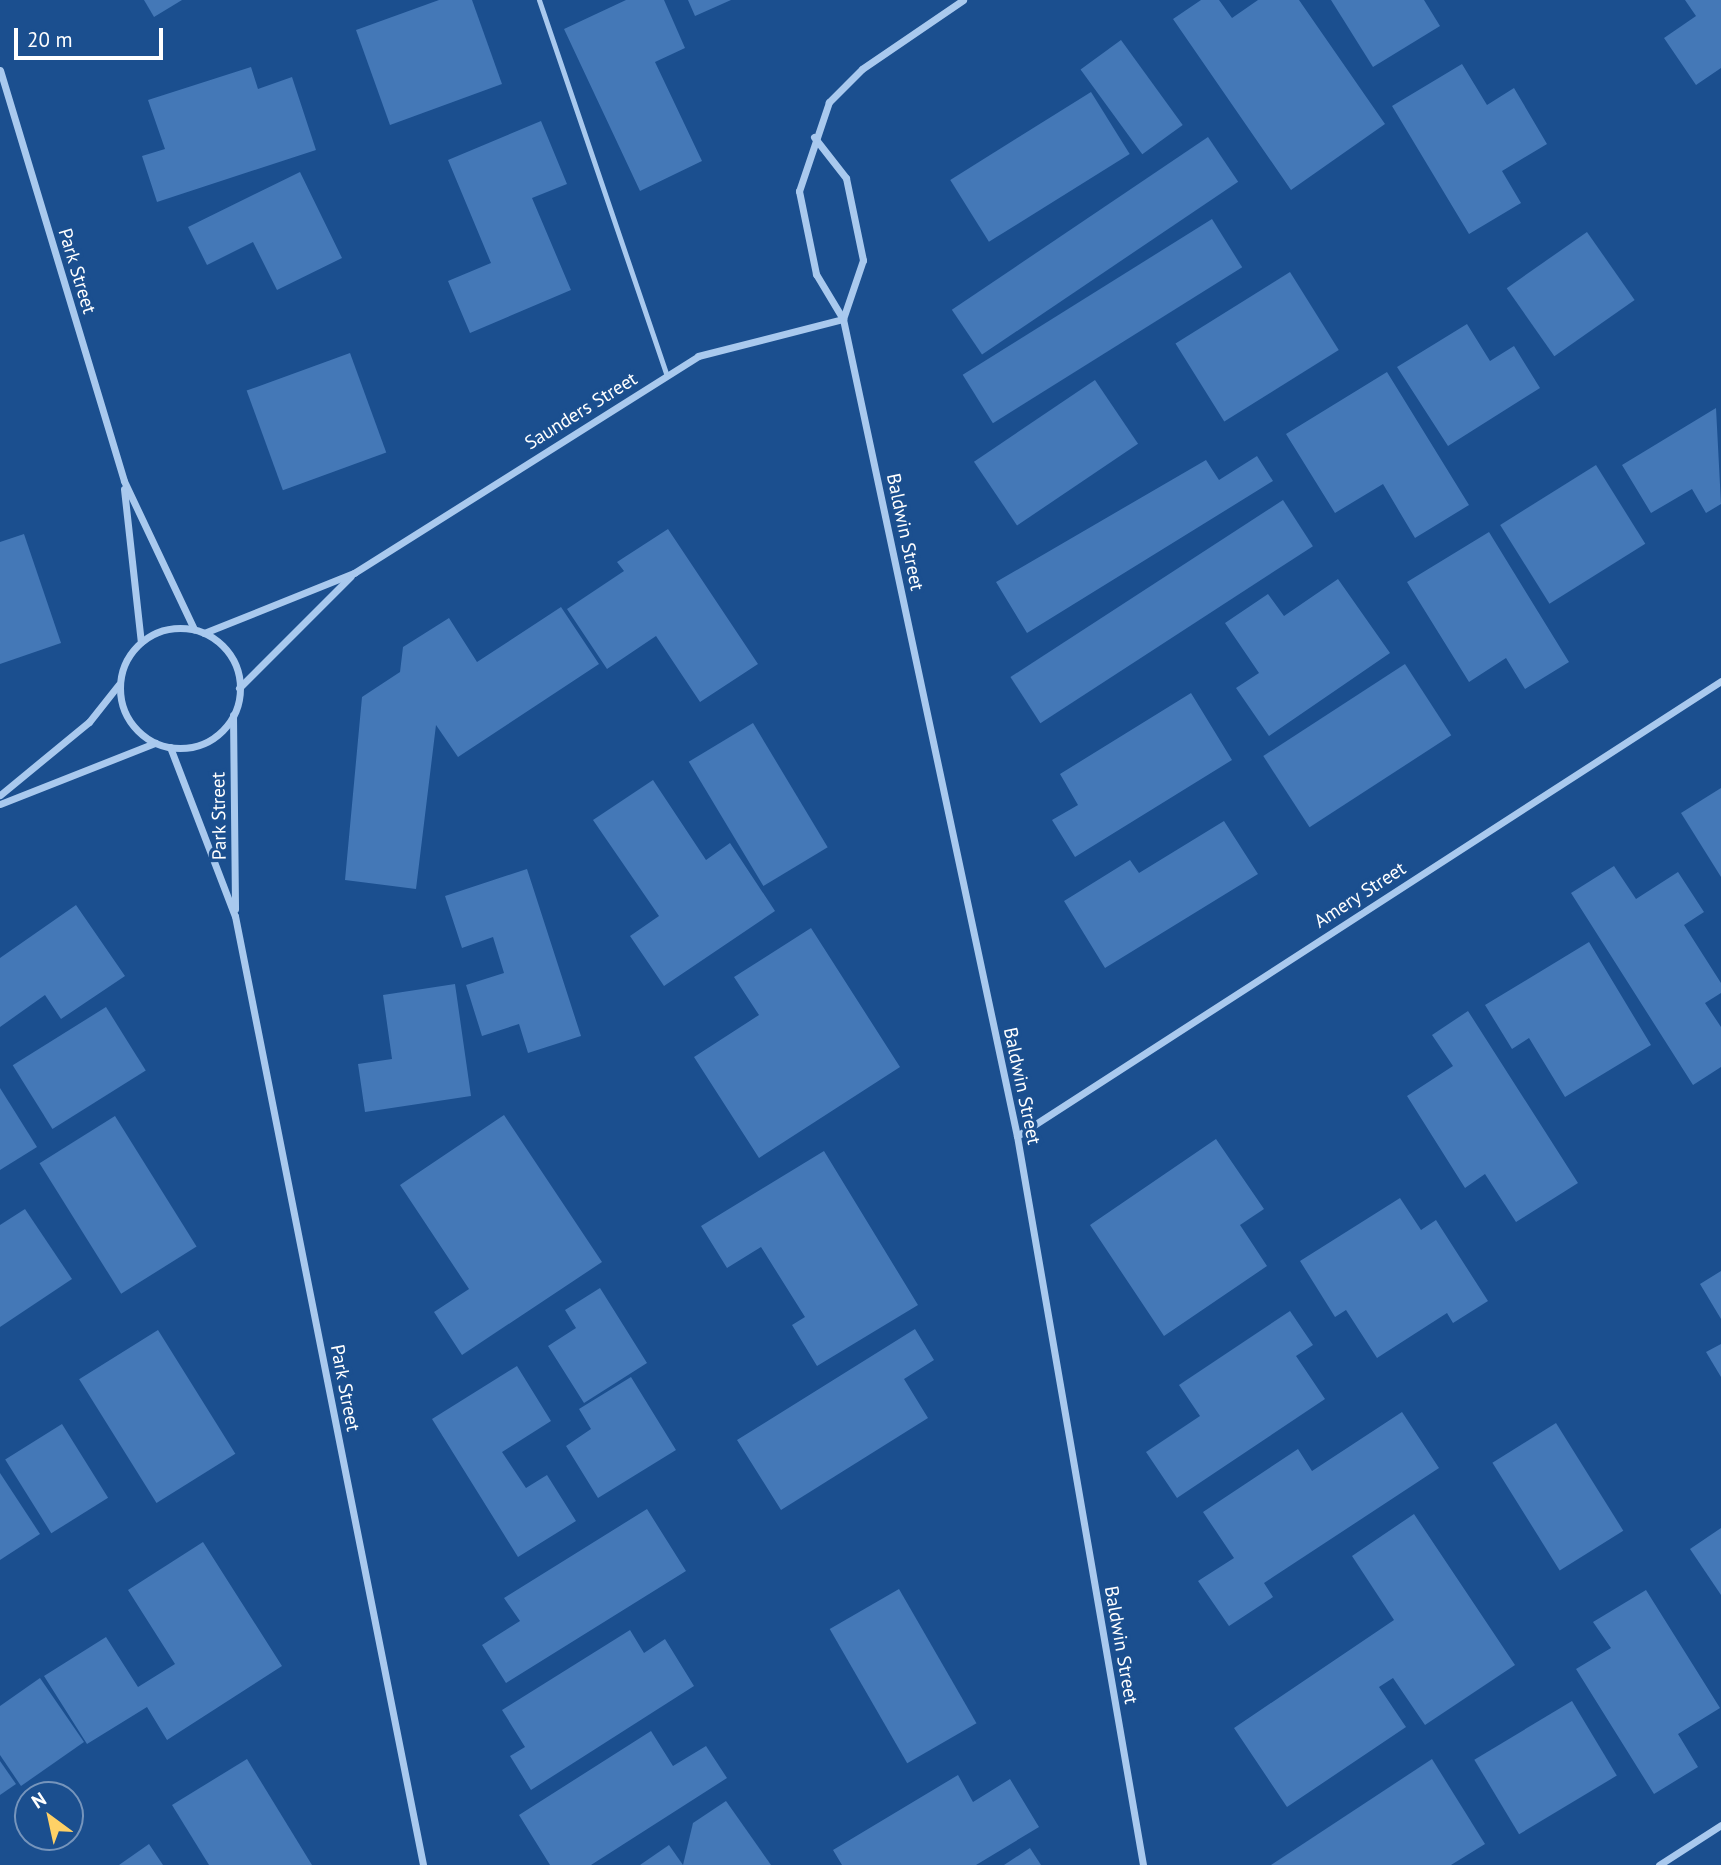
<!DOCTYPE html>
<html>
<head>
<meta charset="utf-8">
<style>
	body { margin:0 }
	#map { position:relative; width:1721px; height:1865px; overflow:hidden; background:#1b4f8f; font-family:"PT Sans",sans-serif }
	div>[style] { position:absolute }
	.building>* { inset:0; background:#4478b7; transform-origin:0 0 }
	.lane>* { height:5px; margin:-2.5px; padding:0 2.5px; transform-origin:2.5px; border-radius:2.5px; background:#a9c9ee }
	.street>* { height:7px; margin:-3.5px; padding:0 3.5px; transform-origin:3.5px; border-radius:3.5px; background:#a9c9ee }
	.street>.ring { margin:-3.5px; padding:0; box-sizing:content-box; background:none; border:7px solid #a9c9ee; border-radius:50% }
	span { translate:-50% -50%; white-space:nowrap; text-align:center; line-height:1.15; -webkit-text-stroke:7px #1b4f8f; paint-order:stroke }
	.street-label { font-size:19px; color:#fff }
	.north { position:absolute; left:14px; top:1781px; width:70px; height:70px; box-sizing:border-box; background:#1b4f8f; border:2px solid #7695bc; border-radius:50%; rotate:327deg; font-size:19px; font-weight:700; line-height:28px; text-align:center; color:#fff }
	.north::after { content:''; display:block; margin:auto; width:24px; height:32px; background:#ffd166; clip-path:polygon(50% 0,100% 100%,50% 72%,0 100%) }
	.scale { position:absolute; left:14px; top:28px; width:149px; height:32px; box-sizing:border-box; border:4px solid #fff; border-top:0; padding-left:9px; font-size:21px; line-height:24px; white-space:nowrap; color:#fff; -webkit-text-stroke:5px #1b4f8f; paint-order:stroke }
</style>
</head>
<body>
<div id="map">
	<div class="building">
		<div style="clip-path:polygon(144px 0,182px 0,154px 17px)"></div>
		<div style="clip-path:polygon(439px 0,472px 0,502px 84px,390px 125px,356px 30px)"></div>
		<div style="clip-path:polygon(626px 0,664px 0,685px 48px,655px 62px,702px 161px,640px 191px,564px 29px)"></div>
		<div style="clip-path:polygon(688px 0,731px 0,695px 16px)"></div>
		<div style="clip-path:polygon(1201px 0,1219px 0,1232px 18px,1258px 0,1299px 0,1385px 124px,1291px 190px,1173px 19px)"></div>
		<div style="clip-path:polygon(1331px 0,1424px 0,1440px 26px,1373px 67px)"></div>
		<div style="clip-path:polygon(1685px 0,1721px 0,1721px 68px,1696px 85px,1664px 38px,1696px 16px)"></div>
		<div style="left:1121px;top:40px;width:105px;height:50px;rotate:54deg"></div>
		<div style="clip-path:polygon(1462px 64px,1487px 105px,1514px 88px,1547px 144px,1502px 171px,1521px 203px,1469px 234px,1392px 106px)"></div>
		<div style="clip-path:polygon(251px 67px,258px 89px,292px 77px,316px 150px,157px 202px,142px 156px,165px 149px,148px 100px)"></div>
		<div style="left:1091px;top:92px;width:73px;height:166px;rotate:58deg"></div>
		<div style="clip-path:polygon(541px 121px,567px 184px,532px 198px,571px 290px,470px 333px,448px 281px,491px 263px,448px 160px)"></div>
		<div style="left:1208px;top:137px;width:54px;height:309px;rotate:56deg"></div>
		<div style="clip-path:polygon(300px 172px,342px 258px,277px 290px,253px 242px,207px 265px,188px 227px)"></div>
		<div style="left:1212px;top:219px;width:57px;height:294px;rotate:58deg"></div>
		<div style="left:1587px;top:232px;width:83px;height:98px;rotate:55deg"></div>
		<div style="left:1290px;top:272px;width:92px;height:135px;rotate:58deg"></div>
		<div style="clip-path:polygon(1467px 324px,1490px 361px,1514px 346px,1540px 388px,1448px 446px,1397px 367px)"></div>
		<div style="left:350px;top:353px;width:106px;height:110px;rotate:70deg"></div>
		<div style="clip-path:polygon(1387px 372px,1469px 505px,1415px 538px,1383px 484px,1335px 513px,1286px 434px)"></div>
		<div style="left:1095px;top:380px;width:77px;height:146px;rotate:56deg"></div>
		<div style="clip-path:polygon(1716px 408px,1721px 504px,1706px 513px,1692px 489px,1651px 513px,1622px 465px)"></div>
		<div style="clip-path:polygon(1257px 456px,1273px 481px,1027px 633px,996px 582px,1206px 460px,1219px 480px)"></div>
		<div style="left:1596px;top:465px;width:93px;height:113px;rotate:58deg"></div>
		<div style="left:1283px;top:500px;width:55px;height:325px;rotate:57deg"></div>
		<div style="clip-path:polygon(668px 529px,758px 664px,700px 702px,656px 636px,607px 669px,567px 609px,624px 571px,617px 562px)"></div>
		<div style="clip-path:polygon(1489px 532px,1569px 662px,1525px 689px,1506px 658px,1469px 682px,1407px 582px)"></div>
		<div style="clip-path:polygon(24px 534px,61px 643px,0 664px,0 542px)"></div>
		<div style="clip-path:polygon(1338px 579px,1390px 653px,1269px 736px,1236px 688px,1259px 673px,1225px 623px,1268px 594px,1284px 616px)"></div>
		<div style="clip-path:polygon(561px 607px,599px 664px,458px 757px,436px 725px,416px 889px,345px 880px,362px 697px,400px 672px,403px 647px,449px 618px,477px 662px)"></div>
		<div style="left:1405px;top:664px;width:85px;height:169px;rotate:57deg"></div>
		<div style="clip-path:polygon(1191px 693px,1232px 760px,1075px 857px,1052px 820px,1078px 805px,1060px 774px)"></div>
		<div style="left:753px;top:723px;width:145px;height:75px;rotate:59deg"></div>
		<div style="clip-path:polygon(653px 780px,706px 860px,730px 843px,775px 911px,664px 986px,630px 936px,659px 916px,593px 820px)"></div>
		<div style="clip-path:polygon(1721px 788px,1721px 877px,1681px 813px)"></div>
		<div style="clip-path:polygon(1224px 821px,1258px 874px,1105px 968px,1064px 901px,1130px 860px,1139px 873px)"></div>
		<div style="clip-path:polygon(1614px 866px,1636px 899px,1678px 872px,1704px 912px,1684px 925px,1721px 983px,1721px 993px,1705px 1003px,1721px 1027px,1721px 1067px,1693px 1085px,1571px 893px)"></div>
		<div style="clip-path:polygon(527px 869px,581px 1036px,528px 1053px,519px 1024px,482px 1036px,466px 985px,504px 973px,493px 937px,462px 948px,445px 896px)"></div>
		<div style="clip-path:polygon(76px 905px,125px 976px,61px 1019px,45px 995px,0 1027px,0 958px)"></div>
		<div style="clip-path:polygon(811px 928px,900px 1067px,759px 1158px,694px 1057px,759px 1015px,734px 977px)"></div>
		<div style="clip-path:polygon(1589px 942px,1651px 1045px,1565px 1097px,1529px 1038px,1512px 1049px,1485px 1005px)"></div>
		<div style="clip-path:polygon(455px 984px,471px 1096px,365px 1112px,358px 1064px,392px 1059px,383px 995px)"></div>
		<div style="left:106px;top:1007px;width:75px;height:110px;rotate:58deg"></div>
		<div style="clip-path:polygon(1468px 1011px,1578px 1183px,1516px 1222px,1485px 1174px,1465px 1188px,1407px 1096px,1453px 1066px,1432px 1035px)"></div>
		<div style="clip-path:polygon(0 1088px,37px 1147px,0 1170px)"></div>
		<div style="clip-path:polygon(504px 1115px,602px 1262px,462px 1355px,434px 1312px,469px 1289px,400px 1185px)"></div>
		<div style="left:115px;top:1116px;width:154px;height:89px;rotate:58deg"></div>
		<div style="clip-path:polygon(1216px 1139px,1264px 1209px,1240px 1225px,1267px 1266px,1164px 1336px,1090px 1225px)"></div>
		<div style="clip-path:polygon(824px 1151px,918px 1305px,817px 1366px,792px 1325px,805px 1317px,761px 1247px,727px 1268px,701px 1226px)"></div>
		<div style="clip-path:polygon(1400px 1198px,1421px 1230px,1436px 1220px,1488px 1301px,1453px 1323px,1447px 1313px,1377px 1358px,1346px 1310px,1335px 1317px,1300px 1261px)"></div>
		<div style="clip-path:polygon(25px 1209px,72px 1279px,0 1327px,0 1225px)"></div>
		<div style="clip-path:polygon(1721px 1271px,1721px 1319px,1700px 1284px)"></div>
		<div style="clip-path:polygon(600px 1288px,647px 1363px,584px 1403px,548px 1346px,576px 1328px,565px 1310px)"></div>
		<div style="clip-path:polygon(1290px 1311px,1313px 1345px,1296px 1356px,1325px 1399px,1177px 1498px,1146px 1452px,1200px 1416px,1179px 1385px)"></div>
		<div style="clip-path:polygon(915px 1329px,934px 1360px,904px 1379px,928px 1418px,781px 1510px,737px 1440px)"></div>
		<div style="left:158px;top:1330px;width:146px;height:93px;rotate:58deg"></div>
		<div style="clip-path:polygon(1721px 1344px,1721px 1377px,1706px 1352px)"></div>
		<div style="clip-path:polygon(517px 1366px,551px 1421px,502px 1452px,526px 1488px,547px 1475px,576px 1521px,518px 1557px,432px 1419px)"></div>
		<div style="clip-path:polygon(631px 1377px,676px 1450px,598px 1498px,566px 1446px,591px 1429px,579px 1409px)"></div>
		<div style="clip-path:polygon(1402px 1412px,1439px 1468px,1264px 1583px,1273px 1597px,1229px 1626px,1198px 1581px,1234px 1558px,1203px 1512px,1298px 1449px,1312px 1471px)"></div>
		<div style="left:1556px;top:1423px;width:127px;height:75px;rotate:58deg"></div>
		<div style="left:62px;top:1424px;width:87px;height:67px;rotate:58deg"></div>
		<div style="clip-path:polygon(0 1473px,40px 1534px,0 1560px)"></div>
		<div style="clip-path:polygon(647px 1509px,686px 1571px,506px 1683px,482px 1645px,520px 1621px,504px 1598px)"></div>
		<div style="clip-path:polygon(1414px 1514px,1515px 1665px,1425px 1725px,1393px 1678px,1379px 1687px,1406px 1727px,1287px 1807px,1234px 1728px,1394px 1620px,1352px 1556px)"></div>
		<div style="clip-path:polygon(1721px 1528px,1721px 1595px,1690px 1549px)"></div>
		<div style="clip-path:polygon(203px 1542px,282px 1666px,167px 1740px,147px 1707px,87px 1744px,44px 1676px,106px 1637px,138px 1687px,175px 1664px,128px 1590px)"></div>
		<div style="left:899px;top:1589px;width:155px;height:80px;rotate:60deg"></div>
		<div style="clip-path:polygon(1646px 1590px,1720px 1708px,1678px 1734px,1698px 1767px,1654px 1794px,1576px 1669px,1611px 1648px,1593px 1622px)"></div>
		<div style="clip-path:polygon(630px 1630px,644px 1653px,665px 1639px,694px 1686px,531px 1790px,510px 1756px,525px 1747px,502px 1710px)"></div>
		<div style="clip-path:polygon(40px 1678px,84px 1742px,21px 1786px,0 1755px,0 1706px)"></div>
		<div style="left:1572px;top:1701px;width:87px;height:114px;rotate:59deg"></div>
		<div style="clip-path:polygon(651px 1731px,673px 1766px,706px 1746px,727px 1778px,591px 1865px,550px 1865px,519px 1815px)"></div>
		<div style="clip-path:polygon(247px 1759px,312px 1865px,209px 1865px,172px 1805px)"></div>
		<div style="clip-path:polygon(1432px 1759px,1485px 1844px,1451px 1865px,1271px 1865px)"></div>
		<div style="clip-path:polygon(0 1761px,16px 1784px,0 1795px)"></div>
		<div style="clip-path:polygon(958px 1775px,973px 1802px,1010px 1779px,1039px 1827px,976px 1865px,842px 1865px,833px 1850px)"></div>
		<div style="clip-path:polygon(726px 1801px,771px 1865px,683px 1865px,693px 1823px)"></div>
		<div style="clip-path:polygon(149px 1844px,163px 1865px,119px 1865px)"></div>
		<div style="clip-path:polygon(669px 1845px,683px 1865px,640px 1865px)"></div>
		<div style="clip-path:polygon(1030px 1848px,1041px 1865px,1004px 1865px)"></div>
	</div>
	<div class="lane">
		<div style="left:539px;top:0;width:397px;rotate:71.2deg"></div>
	</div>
	<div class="street">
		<div style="left:963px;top:0;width:122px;rotate:145.7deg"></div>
		<div style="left:862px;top:69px;width:47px;rotate:135deg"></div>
		<div style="left:829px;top:102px;width:94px;rotate:108.6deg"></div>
		<div style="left:799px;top:191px;width:85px;rotate:78.4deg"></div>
		<div style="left:816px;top:274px;width:52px;rotate:59deg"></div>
		<div style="left:843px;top:319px;width:835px;rotate:77.98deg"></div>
		<div style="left:1017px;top:1136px;width:740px;rotate:80.19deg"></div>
		<div style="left:0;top:70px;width:429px;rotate:73.2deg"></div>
		<div style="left:124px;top:481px;width:164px;rotate:64.7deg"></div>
		<div style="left:814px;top:137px;width:52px;rotate:52deg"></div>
		<div style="left:846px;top:178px;width:84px;rotate:78.3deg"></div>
		<div style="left:863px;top:260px;width:62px;rotate:108.7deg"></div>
		<div style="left:124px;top:489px;width:154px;rotate:83.7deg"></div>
		<div class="ring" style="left:120px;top:628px;width:113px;height:113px"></div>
		<div style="left:204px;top:633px;width:162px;rotate:-21.8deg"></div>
		<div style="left:354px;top:573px;width:407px;rotate:-32.2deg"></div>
		<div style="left:698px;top:356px;width:150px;rotate:-14.3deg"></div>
		<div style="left:239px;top:688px;width:158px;rotate:-45deg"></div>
		<div style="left:233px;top:715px;width:194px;rotate:89.4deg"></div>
		<div style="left:170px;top:747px;width:181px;rotate:69deg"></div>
		<div style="left:235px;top:916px;width:967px;rotate:78.79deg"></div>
		<div style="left:0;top:795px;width:115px;rotate:-39.4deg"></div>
		<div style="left:89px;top:722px;width:48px;rotate:-51.7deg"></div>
		<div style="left:0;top:804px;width:167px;rotate:-21.5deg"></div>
		<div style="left:1017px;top:1136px;width:838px;rotate:-32.87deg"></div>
		<div style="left:1659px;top:1865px;width:74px;rotate:-32.8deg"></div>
	</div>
	<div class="street-label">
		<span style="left:77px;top:271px;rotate:73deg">Park Street</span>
		<span style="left:581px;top:411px;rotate:-32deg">Saunders Street</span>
		<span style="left:905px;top:532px;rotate:78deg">Baldwin Street</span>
		<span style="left:219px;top:816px;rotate:-91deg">Park Street</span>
		<span style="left:1360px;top:895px;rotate:-33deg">Amery Street</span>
		<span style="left:1022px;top:1086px;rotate:78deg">Baldwin Street</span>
		<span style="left:345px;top:1388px;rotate:79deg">Park Street</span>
		<span style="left:1121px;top:1645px;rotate:80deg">Baldwin Street</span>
	</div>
	<div class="north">N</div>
	<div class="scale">20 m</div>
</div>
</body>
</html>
